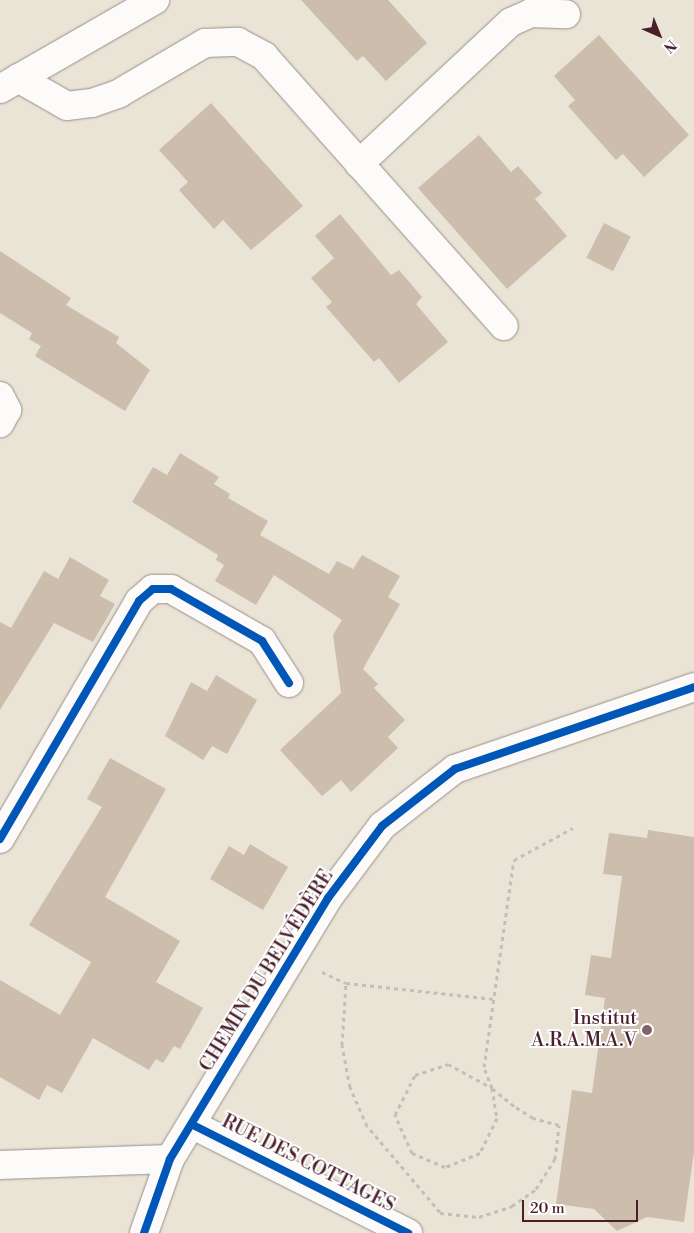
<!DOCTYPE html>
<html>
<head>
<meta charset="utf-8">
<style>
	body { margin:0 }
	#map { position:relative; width:694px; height:1233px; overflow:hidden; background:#eae4d6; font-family:"Libre Bodoni",serif }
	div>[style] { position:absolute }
	.building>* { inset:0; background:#cdbdad; transform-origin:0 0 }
	.path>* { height:3px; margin-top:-1.5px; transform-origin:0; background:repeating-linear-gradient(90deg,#c3bdbc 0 4px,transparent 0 8px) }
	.roads { filter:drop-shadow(0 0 1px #998f8a) drop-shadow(0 0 1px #998f8a) }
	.minor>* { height:28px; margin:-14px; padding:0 14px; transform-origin:14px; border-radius:14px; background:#fcfbf9 }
	.cycleway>* { height:8px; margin:-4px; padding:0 4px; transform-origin:4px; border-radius:4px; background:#0057b8 }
	.dots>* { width:14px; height:14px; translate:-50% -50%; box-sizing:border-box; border:2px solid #fff; border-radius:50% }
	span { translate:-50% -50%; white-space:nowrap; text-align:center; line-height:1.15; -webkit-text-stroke:4px #fff; paint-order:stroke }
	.street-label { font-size:19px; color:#4a1f2b }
	.poi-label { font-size:19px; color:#4a1f2b }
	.right { translate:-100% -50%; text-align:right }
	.north { position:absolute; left:634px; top:10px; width:50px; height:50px; -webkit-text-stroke:4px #fff; paint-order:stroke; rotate:136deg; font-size:14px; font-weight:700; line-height:20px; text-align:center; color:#4a1f2b }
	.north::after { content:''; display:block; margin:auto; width:18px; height:22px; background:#4a1f2b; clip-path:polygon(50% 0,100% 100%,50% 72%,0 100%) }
	.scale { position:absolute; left:522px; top:1200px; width:116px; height:22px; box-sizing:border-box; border:2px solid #4a1f2b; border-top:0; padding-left:6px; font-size:15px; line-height:18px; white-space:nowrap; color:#4a1f2b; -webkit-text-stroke:4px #fff; paint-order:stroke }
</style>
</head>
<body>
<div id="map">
	<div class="building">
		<div style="clip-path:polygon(301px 0,388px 0,427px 43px,386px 81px,363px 56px,357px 61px)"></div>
		<div style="clip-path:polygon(599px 35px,689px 135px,644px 177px,623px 154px,616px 160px,568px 106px,575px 100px,554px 76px)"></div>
		<div style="clip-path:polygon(211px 103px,303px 206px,251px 250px,223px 220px,214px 229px,179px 190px,188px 182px,159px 150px)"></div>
		<div style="clip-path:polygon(479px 135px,511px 172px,518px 166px,542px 193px,535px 199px,567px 236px,507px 289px,418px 188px)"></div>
		<div style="clip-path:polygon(340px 214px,391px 275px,399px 270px,422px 297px,416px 304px,448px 342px,399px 383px,379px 358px,374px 362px,326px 307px,332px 302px,311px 278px,334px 258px,315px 236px)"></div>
		<div style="left:604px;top:223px;width:30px;height:39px;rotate:27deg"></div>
		<div style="clip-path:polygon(0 251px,71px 298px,66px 305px,119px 337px,116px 343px,150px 370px,125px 411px,35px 356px,41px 346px,29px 339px,32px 333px,0 313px)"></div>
		<div style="clip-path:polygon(180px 453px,219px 477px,214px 484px,230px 494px,228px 498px,268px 521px,260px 535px,329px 574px,337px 561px,353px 569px,362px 555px,400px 576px,388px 597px,400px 604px,363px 669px,378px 684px,374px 688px,405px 720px,388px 737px,398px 748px,351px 792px,341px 780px,322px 796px,280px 750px,341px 693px,333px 635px,342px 620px,274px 575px,256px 605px,215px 581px,224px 565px,216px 560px,218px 555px,132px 502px,153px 467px,167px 475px)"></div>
		<div style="clip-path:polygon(70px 557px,109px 580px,100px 596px,115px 604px,93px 642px,54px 623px,0 710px,0 622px,11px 628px,44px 571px,58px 579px)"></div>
		<div style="clip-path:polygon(216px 675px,257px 700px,227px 754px,212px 746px,203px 760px,165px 736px,191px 682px,207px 691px)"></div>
		<div style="clip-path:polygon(110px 758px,166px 789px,105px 897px,180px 941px,156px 982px,203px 1008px,180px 1049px,174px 1046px,163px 1063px,156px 1059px,149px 1070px,93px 1038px,62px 1093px,47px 1085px,39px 1100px,0 1077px,0 980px,60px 1015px,91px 962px,29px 925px,102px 807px,87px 799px)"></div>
		<div style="clip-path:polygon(648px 830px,694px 837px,694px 1152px,684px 1222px,647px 1217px,617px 1231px,594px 1209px,556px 1204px,572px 1090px,592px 1093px,605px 998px,585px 995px,591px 955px,611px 958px,622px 876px,603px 874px,609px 833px,647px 838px)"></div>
		<div style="clip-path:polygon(250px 844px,288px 867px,263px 910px,210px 879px,229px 846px,244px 855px)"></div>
	</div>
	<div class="path">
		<div style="left:322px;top:972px;width:26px;rotate:25deg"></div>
		<div style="left:448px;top:1064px;width:50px;rotate:28.6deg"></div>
		<div style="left:492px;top:1088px;width:30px;rotate:81deg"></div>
		<div style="left:497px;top:1118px;width:39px;rotate:116deg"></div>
		<div style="left:480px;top:1153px;width:38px;rotate:158deg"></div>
		<div style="left:445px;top:1167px;width:36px;rotate:-157deg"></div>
		<div style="left:412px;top:1153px;width:42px;rotate:-114.1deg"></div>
		<div style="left:395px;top:1115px;width:45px;rotate:-63.4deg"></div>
		<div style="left:415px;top:1075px;width:35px;rotate:-18deg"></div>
		<div style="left:440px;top:1212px;width:113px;rotate:-130.3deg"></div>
		<div style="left:367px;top:1126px;width:43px;rotate:-113.6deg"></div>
		<div style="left:350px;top:1087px;width:43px;rotate:-100.8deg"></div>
		<div style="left:342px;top:1045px;width:62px;rotate:-86.3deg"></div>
		<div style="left:346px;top:983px;width:149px;rotate:6.2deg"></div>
		<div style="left:440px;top:1213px;width:39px;rotate:6deg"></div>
		<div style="left:479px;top:1217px;width:35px;rotate:-18deg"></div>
		<div style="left:512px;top:1206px;width:29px;rotate:-35deg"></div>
		<div style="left:536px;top:1189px;width:36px;rotate:-58deg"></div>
		<div style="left:555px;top:1159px;width:34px;rotate:-83deg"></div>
		<div style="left:559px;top:1125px;width:27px;rotate:-165deg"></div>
		<div style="left:533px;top:1118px;width:22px;rotate:-148deg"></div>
		<div style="left:514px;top:1106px;width:28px;rotate:-141deg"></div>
		<div style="left:492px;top:1088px;width:22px;rotate:-111deg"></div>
		<div style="left:484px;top:1067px;width:209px;rotate:-81.8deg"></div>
		<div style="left:514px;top:860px;width:67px;rotate:-28.5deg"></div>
	</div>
	<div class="roads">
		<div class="minor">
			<div style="left:18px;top:78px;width:56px;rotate:29.7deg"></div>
			<div style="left:67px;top:106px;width:25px;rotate:-7deg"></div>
			<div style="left:92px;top:103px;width:28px;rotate:-19deg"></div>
			<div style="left:118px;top:94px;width:101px;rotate:-30.4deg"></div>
			<div style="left:205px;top:43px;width:33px;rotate:-2deg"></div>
			<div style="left:238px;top:42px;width:30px;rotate:28deg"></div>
			<div style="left:264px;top:56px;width:361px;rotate:48.4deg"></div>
			<div style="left:0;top:89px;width:179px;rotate:-29.9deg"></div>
			<div style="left:359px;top:164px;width:208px;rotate:-43.1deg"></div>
			<div style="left:511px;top:22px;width:22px;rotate:-24deg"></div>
			<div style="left:531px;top:13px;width:35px;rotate:2deg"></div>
			<div style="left:0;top:396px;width:16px;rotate:63deg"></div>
			<div style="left:7px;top:410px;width:15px;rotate:118deg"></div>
			<div style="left:0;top:839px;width:276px;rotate:-59.7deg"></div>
			<div style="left:139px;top:601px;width:18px;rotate:-41deg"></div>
			<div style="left:153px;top:589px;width:18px"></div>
			<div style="left:171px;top:589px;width:105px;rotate:29.7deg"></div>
			<div style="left:262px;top:641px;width:50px;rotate:57.3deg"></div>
			<div style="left:193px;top:1125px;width:241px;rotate:26.7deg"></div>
			<div style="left:0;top:1165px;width:170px;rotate:-2deg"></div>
			<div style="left:144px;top:1233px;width:78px;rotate:-70.6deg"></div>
			<div style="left:170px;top:1159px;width:305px;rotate:-58.8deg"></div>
			<div style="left:328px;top:898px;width:90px;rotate:-53.1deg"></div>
			<div style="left:382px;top:826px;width:93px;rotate:-38deg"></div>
			<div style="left:455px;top:769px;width:253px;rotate:-18.9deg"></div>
		</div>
	</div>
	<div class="cycleway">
		<div style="left:0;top:839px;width:276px;rotate:-59.7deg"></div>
		<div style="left:139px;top:601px;width:18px;rotate:-41deg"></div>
		<div style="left:153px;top:589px;width:18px"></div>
		<div style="left:171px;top:589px;width:105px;rotate:29.7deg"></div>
		<div style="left:262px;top:641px;width:50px;rotate:57.3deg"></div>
		<div style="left:193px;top:1125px;width:241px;rotate:26.7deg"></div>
		<div style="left:144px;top:1233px;width:78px;rotate:-70.6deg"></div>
		<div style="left:170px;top:1159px;width:305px;rotate:-58.8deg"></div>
		<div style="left:328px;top:898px;width:90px;rotate:-53.1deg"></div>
		<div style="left:382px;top:826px;width:93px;rotate:-38deg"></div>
		<div style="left:455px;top:769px;width:253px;rotate:-18.9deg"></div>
	</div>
	<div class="dots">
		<div style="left:647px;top:1030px;background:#826467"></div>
	</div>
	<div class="street-label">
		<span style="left:267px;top:971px;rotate:-58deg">CHEMIN DU BELVÉDÈRE</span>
		<span style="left:308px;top:1164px;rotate:27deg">RUE DES COTTAGES</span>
	</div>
	<div class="poi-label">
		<span class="right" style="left:637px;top:1030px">Institut<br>A.R.A.M.A.V</span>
	</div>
	<div class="north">N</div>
	<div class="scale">20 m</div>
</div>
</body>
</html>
